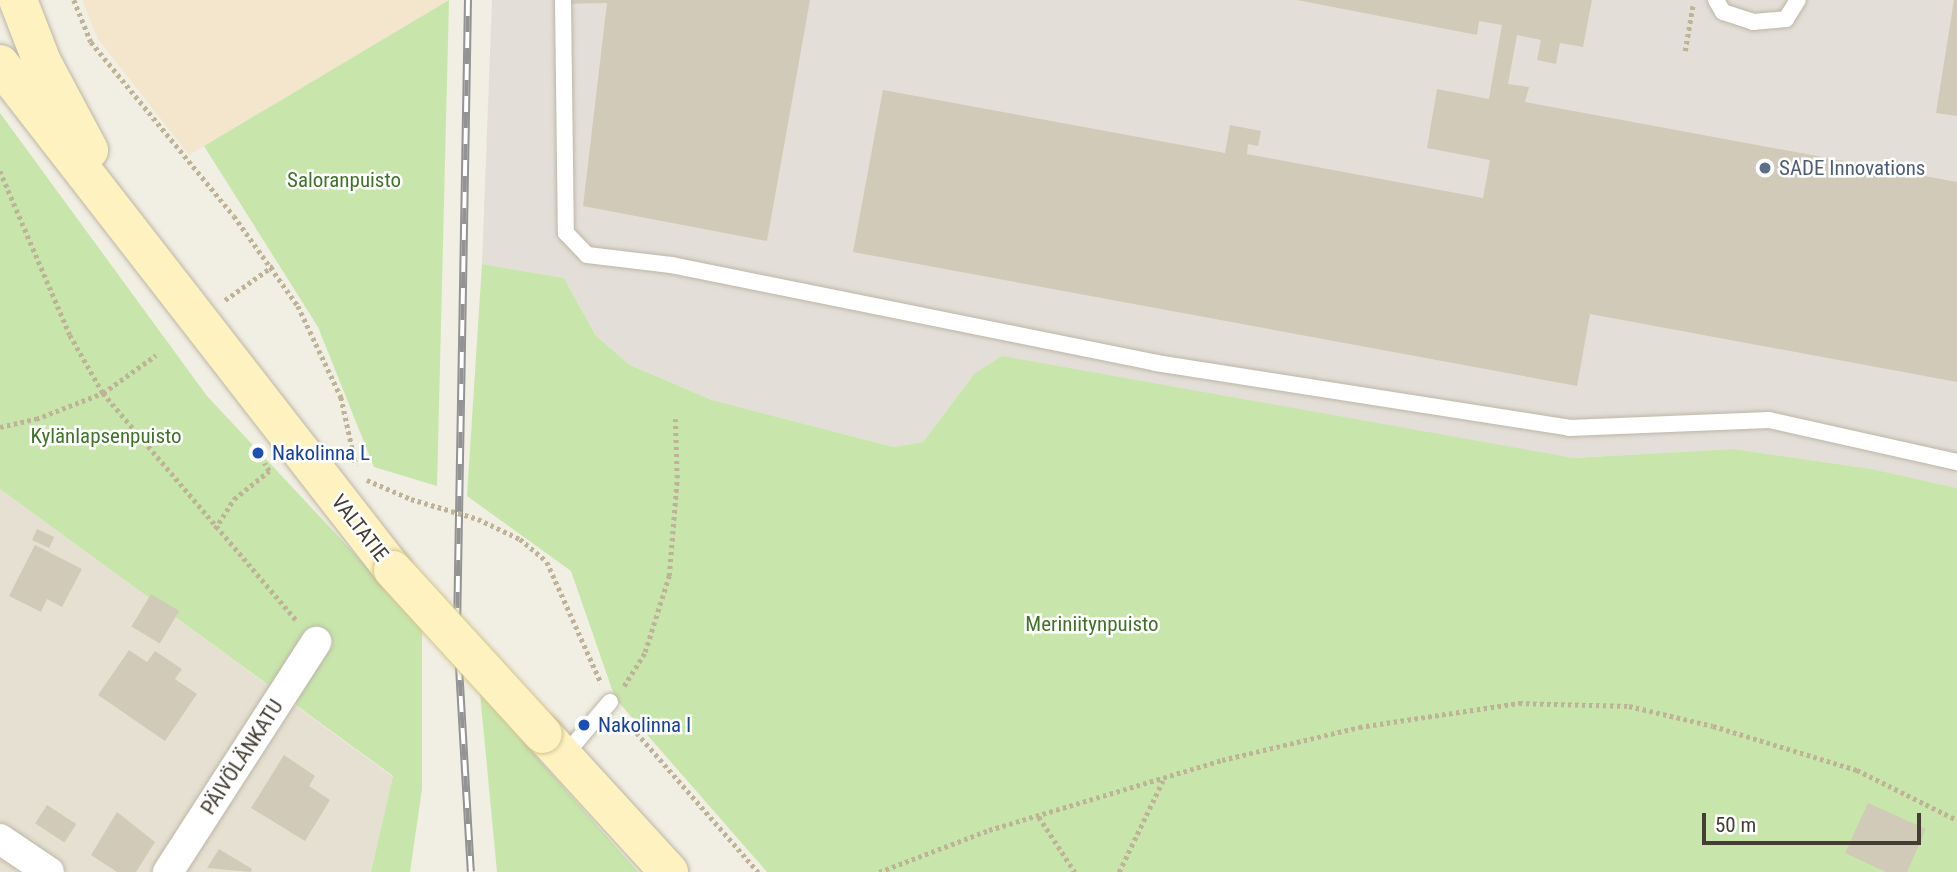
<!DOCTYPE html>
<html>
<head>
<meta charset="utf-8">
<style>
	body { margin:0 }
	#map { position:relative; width:1957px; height:872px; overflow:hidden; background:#f1eee3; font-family:"Roboto Condensed",sans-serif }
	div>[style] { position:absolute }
	.residential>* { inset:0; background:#e5e0d1 }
	.commercial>* { inset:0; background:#f4e6cd }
	.industrial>* { inset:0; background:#e3dfd8 }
	.green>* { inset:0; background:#c8e6ab }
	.building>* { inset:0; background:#d2cab8; transform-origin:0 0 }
	.path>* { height:4.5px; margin-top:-2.25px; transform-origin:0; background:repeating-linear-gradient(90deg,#beb297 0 3.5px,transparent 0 7px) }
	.roads { filter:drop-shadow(0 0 2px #bcb6a6) drop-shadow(0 0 2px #bcb6a6) }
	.lane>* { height:16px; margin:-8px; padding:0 8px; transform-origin:8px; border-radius:8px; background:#fff }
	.street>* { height:30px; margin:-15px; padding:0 15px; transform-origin:15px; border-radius:15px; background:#fff }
	.secondary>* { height:38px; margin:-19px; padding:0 19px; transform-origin:19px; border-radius:19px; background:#fef3c0 }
	.rail>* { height:8px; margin-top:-4px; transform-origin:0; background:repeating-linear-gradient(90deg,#fff 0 16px,#939393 0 32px); box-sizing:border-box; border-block:2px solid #939393 }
	.path-bridge>* { height:4.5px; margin-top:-2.25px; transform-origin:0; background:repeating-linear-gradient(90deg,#beb297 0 3.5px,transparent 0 7px) }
	.bridges { filter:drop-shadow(0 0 2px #d1c492) drop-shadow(0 0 2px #d1c492) }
	.secondary-bridge>* { height:38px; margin:-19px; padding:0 19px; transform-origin:19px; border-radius:19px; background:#fef3c0 }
	.dots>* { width:19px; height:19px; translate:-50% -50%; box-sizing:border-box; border:4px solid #fff; border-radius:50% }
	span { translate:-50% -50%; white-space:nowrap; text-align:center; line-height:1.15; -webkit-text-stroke:5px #fff; paint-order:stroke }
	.service-label { font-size:21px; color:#4e5e75 }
	.left { translate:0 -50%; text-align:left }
	.park-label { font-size:21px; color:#407328 }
	.transit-label { font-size:21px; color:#164399 }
	.street-label { font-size:21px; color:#433d33 }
	.scale { position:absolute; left:1702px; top:813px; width:219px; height:32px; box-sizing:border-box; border:4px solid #433d33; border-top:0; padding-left:9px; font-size:21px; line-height:24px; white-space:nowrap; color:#433d33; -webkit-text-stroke:5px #fff; paint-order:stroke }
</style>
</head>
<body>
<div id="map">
	<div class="residential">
		<div style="clip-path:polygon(0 489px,393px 777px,371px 872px,0 872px)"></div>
	</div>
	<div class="commercial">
		<div style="clip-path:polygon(82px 0,449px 0,189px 155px,98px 39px)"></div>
	</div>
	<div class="industrial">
		<div style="clip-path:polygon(492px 0,1957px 0,1957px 488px,1872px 469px,1734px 449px,1573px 458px,974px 374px,923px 442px,894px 447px,712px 400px,630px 365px,596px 336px,564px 278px,482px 264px)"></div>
	</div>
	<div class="green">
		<div style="clip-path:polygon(449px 0,437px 486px,374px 467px,318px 327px,204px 146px)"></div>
		<div style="clip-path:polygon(0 113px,207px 396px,422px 626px,422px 789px,410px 872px,371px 872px,393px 776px,0 489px)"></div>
		<div style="clip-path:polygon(482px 264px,564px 278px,596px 336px,630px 365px,712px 400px,894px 447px,923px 442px,974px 374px,1002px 356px,1573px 458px,1734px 449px,1872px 469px,1957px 488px,1957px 872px,767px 872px,615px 698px,571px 571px,467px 496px)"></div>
		<div style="clip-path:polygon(480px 693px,638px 872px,497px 872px)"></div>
	</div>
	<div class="building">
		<div style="clip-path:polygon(564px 0,810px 0,767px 241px,583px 206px,607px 3px,563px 4px)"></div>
		<div style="clip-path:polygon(1297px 0,1592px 0,1583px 47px,1560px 43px,1556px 64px,1537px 60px,1541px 40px,1517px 35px,1508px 84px,1529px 87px,1525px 102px,1957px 182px,1957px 382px,1590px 314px,1577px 386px,853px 252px,883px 90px,1225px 153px,1230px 125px,1261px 131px,1258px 146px,1248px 144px,1247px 154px,1483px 198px,1490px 160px,1427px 148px,1437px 89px,1489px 99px,1502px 25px,1479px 21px,1477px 35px)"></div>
		<div style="clip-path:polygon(1954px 0,1957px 0,1957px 116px,1936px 113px)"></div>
		<div style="left:37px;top:529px;width:19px;height:12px;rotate:25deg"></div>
		<div style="clip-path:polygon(35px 545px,82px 569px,62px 607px,47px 599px,41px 612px,9px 596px)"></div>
		<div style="left:151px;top:594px;width:33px;height:38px;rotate:31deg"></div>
		<div style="clip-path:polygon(129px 650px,147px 662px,155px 651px,182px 669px,175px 679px,197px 694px,165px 741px,98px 695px)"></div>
		<div style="clip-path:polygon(284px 755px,315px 776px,309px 786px,330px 800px,305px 841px,251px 808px)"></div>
		<div style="clip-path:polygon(1868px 803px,1926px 829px,1907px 872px,1886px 872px,1845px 853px)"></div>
		<div style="left:47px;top:805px;width:35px;height:22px;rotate:33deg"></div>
		<div style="clip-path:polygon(117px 812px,155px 842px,136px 872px,117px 872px,91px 855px)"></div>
		<div style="clip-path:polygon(219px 849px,252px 869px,251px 872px,207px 868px)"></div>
	</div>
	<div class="path">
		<div style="left:74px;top:0;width:45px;rotate:68deg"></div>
		<div style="left:91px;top:42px;width:225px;rotate:50.6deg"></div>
		<div style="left:234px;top:216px;width:110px;rotate:54.6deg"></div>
		<div style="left:298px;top:306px;width:101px;rotate:64.7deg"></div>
		<div style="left:341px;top:397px;width:70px;rotate:77.6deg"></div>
		<div style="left:1685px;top:51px;width:48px;rotate:-80.3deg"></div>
		<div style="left:0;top:171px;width:178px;rotate:66.9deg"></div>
		<div style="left:70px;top:335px;width:67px;rotate:60.4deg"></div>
		<div style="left:103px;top:393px;width:65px;rotate:-35.6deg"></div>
		<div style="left:225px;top:300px;width:59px;rotate:-35.3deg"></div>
		<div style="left:0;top:427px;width:37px;rotate:-13deg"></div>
		<div style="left:36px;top:419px;width:72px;rotate:-21.2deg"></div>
		<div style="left:103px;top:393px;width:299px;rotate:49.6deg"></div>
		<div style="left:367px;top:480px;width:48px;rotate:23.4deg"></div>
		<div style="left:215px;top:529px;width:36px;rotate:-58deg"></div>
		<div style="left:234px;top:499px;width:45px;rotate:-38.7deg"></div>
		<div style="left:269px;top:471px;width:9px;rotate:-122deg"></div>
		<div style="left:520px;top:539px;width:35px;rotate:40deg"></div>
		<div style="left:547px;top:562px;width:133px;rotate:65.9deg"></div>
		<div style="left:624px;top:686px;width:40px;rotate:-58deg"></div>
		<div style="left:645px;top:652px;width:80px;rotate:-72.5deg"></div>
		<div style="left:669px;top:576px;width:98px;rotate:-85.3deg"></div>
		<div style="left:677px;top:478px;width:59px;rotate:-91.9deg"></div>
		<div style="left:623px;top:717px;width:206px;rotate:48.9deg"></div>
		<div style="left:1039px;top:817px;width:66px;rotate:56.8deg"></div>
		<div style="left:879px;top:872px;width:118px;rotate:-20.9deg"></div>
		<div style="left:989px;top:830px;width:243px;rotate:-16.7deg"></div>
		<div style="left:1222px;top:760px;width:141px;rotate:-13.5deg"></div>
		<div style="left:1359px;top:727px;width:162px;rotate:-8.5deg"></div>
		<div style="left:1519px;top:703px;width:110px;rotate:1.6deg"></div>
		<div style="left:1629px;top:706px;width:86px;rotate:13.4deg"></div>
		<div style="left:1713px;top:726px;width:151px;rotate:17deg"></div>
		<div style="left:1857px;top:770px;width:112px;rotate:26.6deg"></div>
		<div style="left:1119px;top:872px;width:104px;rotate:-64.4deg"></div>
	</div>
	<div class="roads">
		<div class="lane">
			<div style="left:563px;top:0;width:233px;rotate:89.3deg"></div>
			<div style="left:566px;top:233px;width:30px;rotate:46deg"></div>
			<div style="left:587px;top:255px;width:85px;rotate:6.8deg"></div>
			<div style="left:671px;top:265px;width:495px;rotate:11.4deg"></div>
			<div style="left:1156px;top:363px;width:418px;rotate:8.9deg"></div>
			<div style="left:1569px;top:428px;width:200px;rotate:-2.3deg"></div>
			<div style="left:1769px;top:420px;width:193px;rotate:12.6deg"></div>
			<div style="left:1716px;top:0;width:14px;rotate:60deg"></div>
			<div style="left:1723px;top:12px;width:32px;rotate:18deg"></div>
			<div style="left:1753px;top:22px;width:33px;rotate:-5deg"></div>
			<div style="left:1786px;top:19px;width:22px;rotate:-58deg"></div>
			<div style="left:564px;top:756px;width:71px;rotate:-49.6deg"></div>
		</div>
		<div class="street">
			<div style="left:0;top:839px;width:59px;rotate:34deg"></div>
			<div style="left:168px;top:872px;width:274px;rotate:-57.2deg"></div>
		</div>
		<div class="secondary">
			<div style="left:18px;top:0;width:66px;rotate:68.8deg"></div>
			<div style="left:42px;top:62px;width:100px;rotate:61.9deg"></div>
			<div style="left:0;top:64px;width:641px;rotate:52.16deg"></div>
			<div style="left:543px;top:734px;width:187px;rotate:47.6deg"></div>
		</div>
	</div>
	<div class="rail">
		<div style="left:468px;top:0;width:632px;rotate:91deg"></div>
		<div style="left:457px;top:632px;width:240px;rotate:86.7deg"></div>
	</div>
	<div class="path-bridge">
		<div style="left:411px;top:499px;width:70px;rotate:16.6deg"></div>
		<div style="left:478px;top:519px;width:47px;rotate:25.5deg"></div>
	</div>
	<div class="bridges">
		<div class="secondary-bridge">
			<div style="left:393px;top:570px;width:222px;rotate:47.6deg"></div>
		</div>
	</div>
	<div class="dots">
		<div style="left:1765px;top:168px;background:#5c6f8a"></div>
		<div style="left:258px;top:453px;background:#1a4fb4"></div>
		<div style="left:584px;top:725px;background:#1a4fb4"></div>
	</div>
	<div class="service-label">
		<span class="left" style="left:1779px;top:168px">SADE Innovations</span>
	</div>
	<div class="park-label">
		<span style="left:344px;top:180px">Saloranpuisto</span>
		<span style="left:106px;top:436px">Kylänlapsenpuisto</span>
		<span style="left:1092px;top:624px">Meriniitynpuisto</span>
	</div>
	<div class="transit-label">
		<span class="left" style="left:272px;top:453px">Nakolinna L</span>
		<span class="left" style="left:598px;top:725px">Nakolinna I</span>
	</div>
	<div class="street-label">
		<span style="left:360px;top:528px;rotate:52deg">VALTATIE</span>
		<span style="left:242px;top:757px;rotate:-57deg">PÄIVÖLÄNKATU</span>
	</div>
	<div class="scale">50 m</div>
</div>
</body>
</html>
